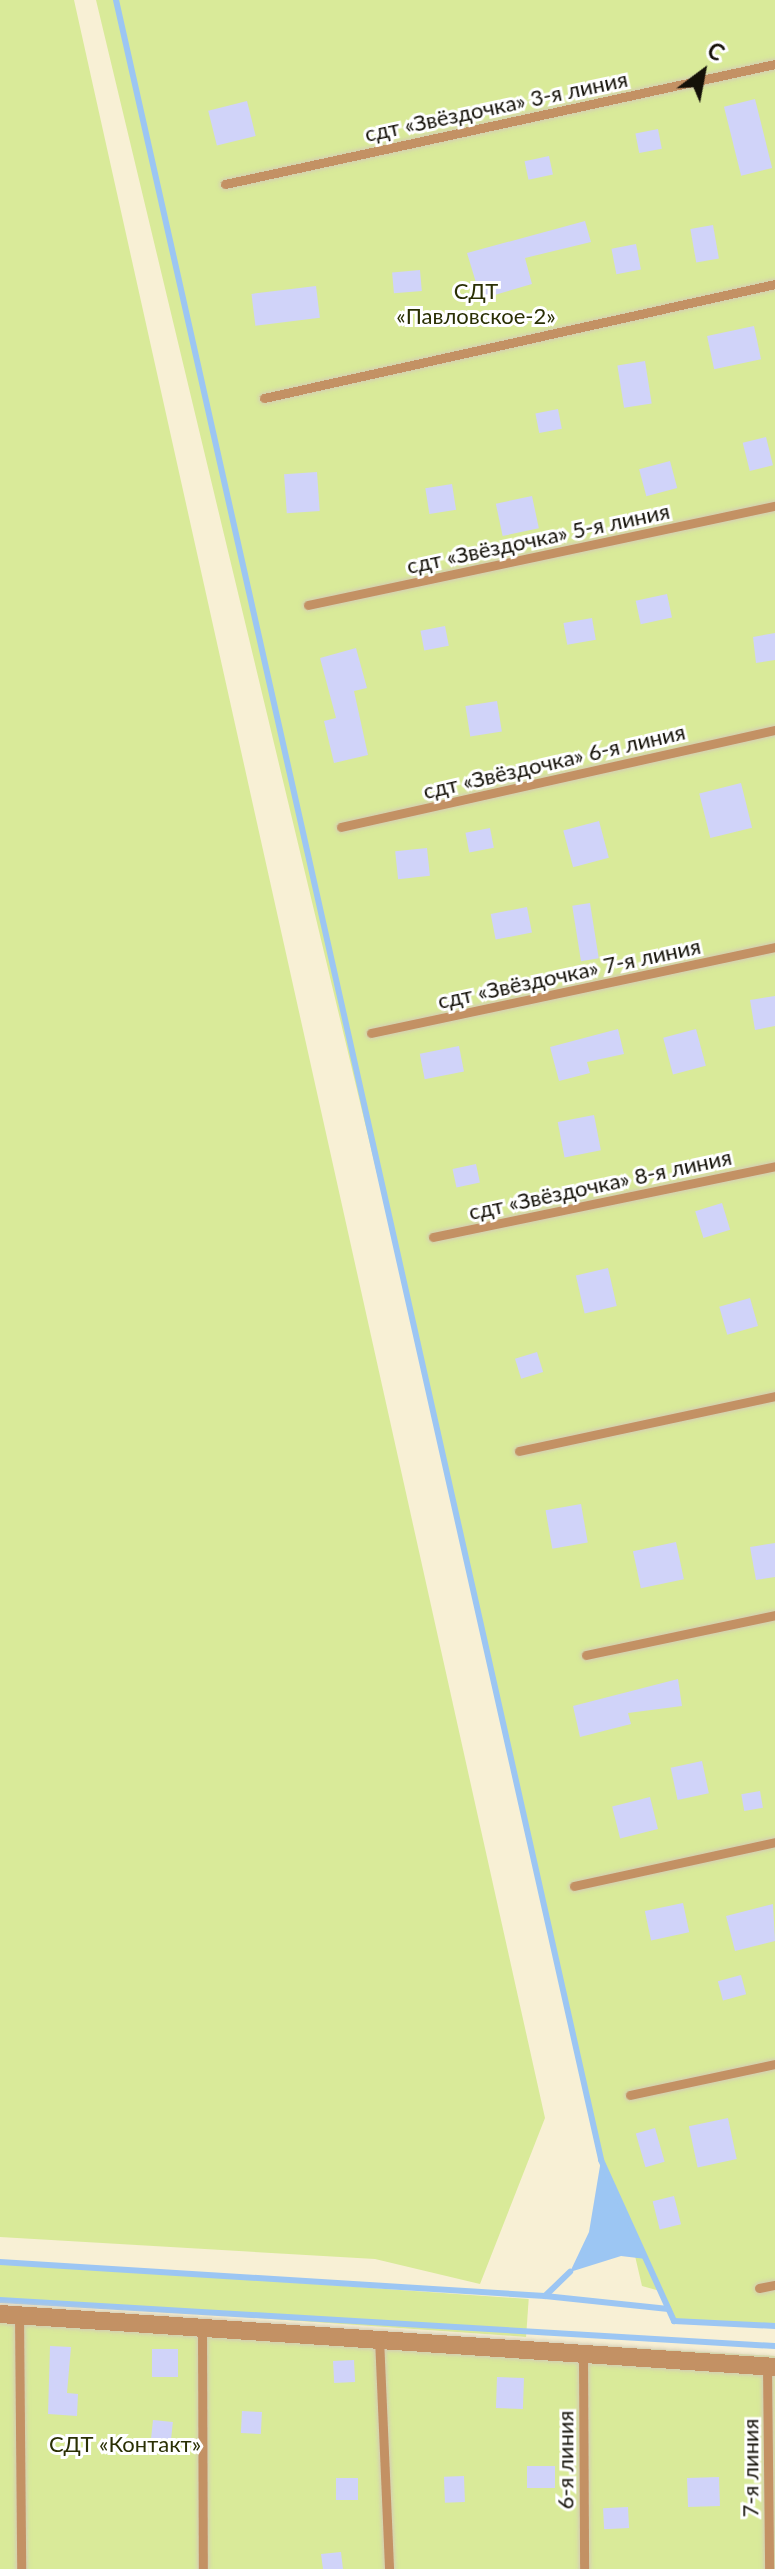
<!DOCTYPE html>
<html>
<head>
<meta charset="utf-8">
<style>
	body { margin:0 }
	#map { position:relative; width:775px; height:2569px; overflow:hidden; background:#f8f0d5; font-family:Lato,sans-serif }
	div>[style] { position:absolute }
	.green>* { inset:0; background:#d9ea99; transform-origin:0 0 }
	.water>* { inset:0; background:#9cc6f3 }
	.stream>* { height:6px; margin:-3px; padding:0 3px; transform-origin:3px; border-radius:3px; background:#9cc6f3 }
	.building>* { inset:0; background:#d0d3f9; transform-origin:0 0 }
	.roads { filter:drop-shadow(0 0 2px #d4ccb4) drop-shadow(0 0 2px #d4ccb4) }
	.service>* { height:9px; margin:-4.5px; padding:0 4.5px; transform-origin:4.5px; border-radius:4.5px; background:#c39164 }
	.minor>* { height:18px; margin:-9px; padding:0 9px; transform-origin:9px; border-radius:9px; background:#c39164 }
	span { translate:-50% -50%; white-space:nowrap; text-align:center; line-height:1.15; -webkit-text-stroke:6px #fff; paint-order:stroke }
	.street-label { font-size:22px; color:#141108 }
	.park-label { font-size:22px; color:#2a3004 }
	.north { position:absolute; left:663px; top:32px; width:80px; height:80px; -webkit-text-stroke:6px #fff; paint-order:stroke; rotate:32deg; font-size:22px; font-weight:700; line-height:32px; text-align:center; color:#141108 }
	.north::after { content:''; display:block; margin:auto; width:28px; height:36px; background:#141108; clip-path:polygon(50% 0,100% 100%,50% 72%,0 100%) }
</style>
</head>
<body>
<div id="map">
	<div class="green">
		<div style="clip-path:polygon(0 0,74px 0,545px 2118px,480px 2284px,375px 2259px,0 2237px)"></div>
		<div style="clip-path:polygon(96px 0,775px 0,775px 2326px,674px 2321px,660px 2291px,642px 2286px,625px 2213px,601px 2160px,415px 1332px)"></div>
		<div style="left:0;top:2262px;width:530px;height:38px;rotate:4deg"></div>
		<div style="clip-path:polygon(0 2312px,775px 2356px,775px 2569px,0 2569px)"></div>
	</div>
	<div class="water">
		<div style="clip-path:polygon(601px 2160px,646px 2259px,621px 2256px,570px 2272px,589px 2232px)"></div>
	</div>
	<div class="stream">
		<div style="left:116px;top:0;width:2214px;rotate:77.34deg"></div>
		<div style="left:601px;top:2160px;width:177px;rotate:65.6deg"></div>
		<div style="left:674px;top:2321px;width:101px;rotate:2.8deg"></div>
		<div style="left:0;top:2262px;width:546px;rotate:3.57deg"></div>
		<div style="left:545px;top:2296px;width:124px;rotate:6deg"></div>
		<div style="left:545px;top:2296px;width:35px;rotate:-44deg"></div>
		<div style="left:0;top:2300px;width:776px;rotate:3.4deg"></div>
	</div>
	<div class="building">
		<div style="left:755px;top:99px;width:71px;height:32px;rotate:76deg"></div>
		<div style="left:247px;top:101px;width:36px;height:40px;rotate:76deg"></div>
		<div style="left:658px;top:129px;width:20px;height:23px;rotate:79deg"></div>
		<div style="left:549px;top:156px;width:19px;height:25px;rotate:78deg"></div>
		<div style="clip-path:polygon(585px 221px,591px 242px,525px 258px,532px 284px,481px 299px,467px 253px)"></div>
		<div style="left:713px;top:225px;width:34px;height:23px;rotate:80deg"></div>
		<div style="left:636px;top:244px;width:26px;height:25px;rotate:79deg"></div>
		<div style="left:420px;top:270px;width:21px;height:28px;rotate:85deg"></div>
		<div style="left:316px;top:286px;width:32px;height:65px;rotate:83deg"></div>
		<div style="left:754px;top:326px;width:34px;height:48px;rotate:78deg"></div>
		<div style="left:645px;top:361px;width:43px;height:28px;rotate:81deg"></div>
		<div style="left:558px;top:409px;width:20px;height:23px;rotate:79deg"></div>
		<div style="left:766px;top:437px;width:29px;height:24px;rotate:76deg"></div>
		<div style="left:670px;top:461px;width:28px;height:32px;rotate:75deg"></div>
		<div style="left:317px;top:472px;width:39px;height:33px;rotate:86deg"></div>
		<div style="left:452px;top:484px;width:26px;height:27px;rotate:81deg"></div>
		<div style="left:532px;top:496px;width:33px;height:37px;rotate:78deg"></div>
		<div style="left:667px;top:594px;width:24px;height:32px;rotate:78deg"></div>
		<div style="left:592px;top:618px;width:22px;height:29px;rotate:80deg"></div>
		<div style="left:445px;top:626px;width:20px;height:25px;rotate:79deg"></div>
		<div style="clip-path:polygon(775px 633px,775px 660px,756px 663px,753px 637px)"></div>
		<div style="clip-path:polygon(356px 648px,367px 688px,354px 691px,368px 755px,334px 763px,324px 721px,336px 718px,320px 658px)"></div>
		<div style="left:497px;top:701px;width:31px;height:32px;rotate:81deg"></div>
		<div style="left:741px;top:783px;width:46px;height:43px;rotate:76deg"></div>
		<div style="left:599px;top:821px;width:38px;height:37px;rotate:75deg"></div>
		<div style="left:490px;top:828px;width:20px;height:25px;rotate:79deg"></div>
		<div style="left:427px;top:848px;width:28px;height:32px;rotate:84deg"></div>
		<div style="left:590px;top:903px;width:56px;height:18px;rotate:81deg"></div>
		<div style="left:527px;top:907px;width:26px;height:37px;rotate:79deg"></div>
		<div style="clip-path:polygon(775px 996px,775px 1026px,755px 1030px,750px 1000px)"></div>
		<div style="clip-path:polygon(618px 1029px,624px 1054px,587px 1062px,590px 1073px,559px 1081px,550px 1047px)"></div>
		<div style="left:696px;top:1029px;width:38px;height:34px;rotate:75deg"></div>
		<div style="left:459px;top:1046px;width:26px;height:40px;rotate:79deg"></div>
		<div style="left:594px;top:1115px;width:36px;height:37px;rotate:79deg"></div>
		<div style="left:476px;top:1164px;width:19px;height:24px;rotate:78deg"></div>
		<div style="left:722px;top:1203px;width:28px;height:28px;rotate:73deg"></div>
		<div style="left:608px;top:1268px;width:39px;height:33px;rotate:77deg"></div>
		<div style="left:750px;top:1298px;width:29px;height:32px;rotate:74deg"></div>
		<div style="left:537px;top:1352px;width:21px;height:23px;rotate:73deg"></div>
		<div style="left:581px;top:1504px;width:39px;height:36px;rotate:80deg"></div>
		<div style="left:676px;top:1542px;width:38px;height:44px;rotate:78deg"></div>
		<div style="clip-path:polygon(775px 1543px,775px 1577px,756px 1580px,750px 1547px)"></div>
		<div style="clip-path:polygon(678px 1679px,682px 1706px,628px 1713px,631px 1724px,580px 1737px,573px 1706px)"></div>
		<div style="left:702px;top:1761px;width:33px;height:32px;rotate:78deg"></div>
		<div style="left:760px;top:1791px;width:17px;height:19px;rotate:80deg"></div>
		<div style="left:650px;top:1797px;width:33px;height:39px;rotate:76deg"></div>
		<div style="left:683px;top:1903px;width:30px;height:39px;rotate:78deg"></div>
		<div style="clip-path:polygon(773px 1904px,775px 1941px,735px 1951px,726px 1916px)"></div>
		<div style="left:741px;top:1975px;width:20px;height:24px;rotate:75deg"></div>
		<div style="left:728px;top:2118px;width:42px;height:40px;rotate:78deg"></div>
		<div style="left:655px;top:2128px;width:35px;height:20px;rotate:74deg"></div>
		<div style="left:674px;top:2196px;width:29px;height:22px;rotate:76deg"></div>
		<div style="clip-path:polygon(50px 2346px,71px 2347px,67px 2393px,78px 2394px,77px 2416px,48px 2414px)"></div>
		<div style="left:152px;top:2349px;width:26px;height:28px"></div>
		<div style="left:354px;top:2360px;width:22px;height:21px;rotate:87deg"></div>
		<div style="left:497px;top:2377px;width:27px;height:31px;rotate:2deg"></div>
		<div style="left:242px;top:2411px;width:20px;height:22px;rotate:3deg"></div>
		<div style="left:153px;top:2420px;width:20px;height:20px;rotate:6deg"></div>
		<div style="left:527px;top:2466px;width:28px;height:22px"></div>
		<div style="left:464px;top:2476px;width:26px;height:20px;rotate:88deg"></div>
		<div style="left:719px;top:2477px;width:29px;height:32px;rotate:88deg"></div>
		<div style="left:336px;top:2478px;width:22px;height:22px"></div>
		<div style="left:628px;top:2507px;width:21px;height:25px;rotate:87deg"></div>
		<div style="clip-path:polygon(341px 2552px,343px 2569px,323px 2569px,321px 2554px)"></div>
	</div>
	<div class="roads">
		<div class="service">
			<div style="left:225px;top:184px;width:563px;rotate:-12.31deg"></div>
			<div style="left:264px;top:398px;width:524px;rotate:-12.58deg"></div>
			<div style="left:308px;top:605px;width:477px;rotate:-12deg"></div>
			<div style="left:341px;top:827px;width:445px;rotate:-12.6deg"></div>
			<div style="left:371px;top:1033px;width:413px;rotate:-12deg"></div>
			<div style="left:433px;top:1237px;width:349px;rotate:-11.7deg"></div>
			<div style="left:519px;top:1451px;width:262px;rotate:-12.1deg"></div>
			<div style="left:586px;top:1655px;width:193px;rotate:-11.9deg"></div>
			<div style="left:574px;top:1886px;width:206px;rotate:-12.3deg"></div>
			<div style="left:630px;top:2095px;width:148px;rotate:-12.1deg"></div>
			<div style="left:759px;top:2288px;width:16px;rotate:-11deg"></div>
			<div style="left:19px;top:2315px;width:254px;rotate:89.5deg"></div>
			<div style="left:202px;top:2327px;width:242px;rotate:89.8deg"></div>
			<div style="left:379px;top:2338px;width:231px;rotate:87.5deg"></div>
			<div style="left:583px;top:2352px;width:217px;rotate:89.7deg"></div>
			<div style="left:767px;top:2366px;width:203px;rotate:89.4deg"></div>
		</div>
		<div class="minor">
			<div style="left:0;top:2314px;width:777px;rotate:3.91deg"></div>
		</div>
	</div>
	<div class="street-label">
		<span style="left:496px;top:106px;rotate:-12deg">сдт «Звёздочка» 3-я линия</span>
		<span style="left:538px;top:538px;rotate:-12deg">сдт «Звёздочка» 5-я линия</span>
		<span style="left:554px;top:761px;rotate:-13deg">сдт «Звёздочка» 6-я линия</span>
		<span style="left:569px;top:973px;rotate:-12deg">сдт «Звёздочка» 7-я линия</span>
		<span style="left:600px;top:1184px;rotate:-12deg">сдт «Звёздочка» 8-я линия</span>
		<span style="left:565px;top:2460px;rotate:-90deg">6-я линия</span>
		<span style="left:750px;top:2468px;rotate:-90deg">7-я линия</span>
	</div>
	<div class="park-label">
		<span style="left:476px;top:303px">СДТ<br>«Павловское-2»</span>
		<span style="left:125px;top:2444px">СДТ «Контакт»</span>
	</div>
	<div class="north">С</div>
</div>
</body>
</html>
